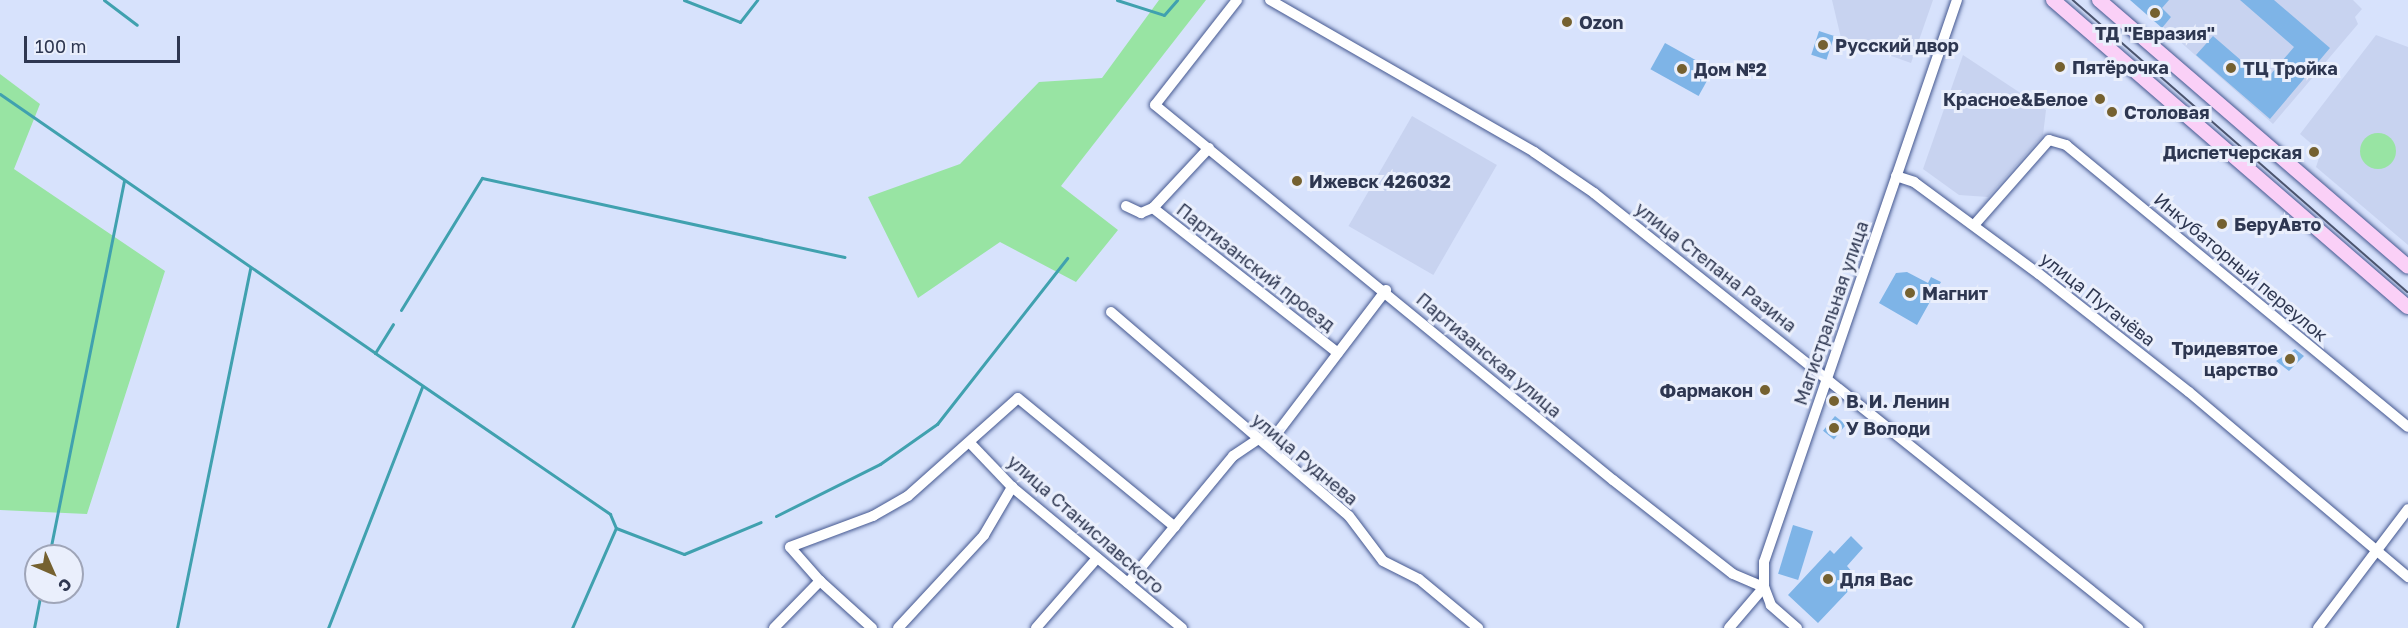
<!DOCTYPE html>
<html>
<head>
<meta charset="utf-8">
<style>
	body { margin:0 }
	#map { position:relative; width:2408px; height:628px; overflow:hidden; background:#d7e2fc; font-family:"Golos Text",sans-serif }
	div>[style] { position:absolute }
	.built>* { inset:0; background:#c8d3f0; transform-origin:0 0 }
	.green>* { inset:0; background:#98e4a3 }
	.round { border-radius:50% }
	.stream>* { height:3px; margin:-1.5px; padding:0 1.5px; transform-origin:1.5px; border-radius:1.5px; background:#40a1af }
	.building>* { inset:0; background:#7eb4e7; transform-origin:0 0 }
	.roads { filter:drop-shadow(0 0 2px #455890) drop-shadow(0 0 2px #455890) }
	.minor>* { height:10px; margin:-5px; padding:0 5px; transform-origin:5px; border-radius:5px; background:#fff }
	.major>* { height:14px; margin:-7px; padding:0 7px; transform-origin:7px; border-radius:7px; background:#fad0f7 }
	.tram>* { height:1.5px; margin:-0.75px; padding:0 0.75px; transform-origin:0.75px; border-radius:0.75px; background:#4c556f }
	.dots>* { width:16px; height:16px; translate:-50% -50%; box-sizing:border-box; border:3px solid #eaeffc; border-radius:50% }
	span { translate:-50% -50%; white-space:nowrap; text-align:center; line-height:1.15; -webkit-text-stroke:6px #eaeffc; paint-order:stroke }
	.poi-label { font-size:18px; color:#2e3751; font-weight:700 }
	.left { translate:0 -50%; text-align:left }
	.right { translate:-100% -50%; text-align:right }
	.street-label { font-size:18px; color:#2e3751 }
	.north { position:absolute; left:24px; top:544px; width:60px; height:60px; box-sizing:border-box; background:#eaeffc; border:2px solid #9fa5b8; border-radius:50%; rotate:135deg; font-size:16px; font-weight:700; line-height:24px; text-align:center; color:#2e3751 }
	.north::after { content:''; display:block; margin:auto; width:21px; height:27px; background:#756130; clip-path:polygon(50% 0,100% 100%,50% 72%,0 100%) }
	.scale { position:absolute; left:24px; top:36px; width:156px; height:27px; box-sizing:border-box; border:3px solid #2e3751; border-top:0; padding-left:8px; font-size:18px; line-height:21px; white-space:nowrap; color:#2e3751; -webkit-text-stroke:4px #eaeffc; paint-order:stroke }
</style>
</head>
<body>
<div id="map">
	<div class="built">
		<div style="clip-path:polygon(1832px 0,1933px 0,1911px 63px,1841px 38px)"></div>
		<div style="clip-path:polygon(2133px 0,2353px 0,2362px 9px,2355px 17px,2358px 24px,2273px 124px)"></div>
		<div style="clip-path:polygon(2376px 35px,2408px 47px,2408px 245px,2316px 167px,2321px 152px,2300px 134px)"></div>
		<div style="clip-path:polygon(1963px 55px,2046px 110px,2043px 135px,1988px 197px,1959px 195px,1923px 169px)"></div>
		<div style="left:1412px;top:116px;width:98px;height:127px;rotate:30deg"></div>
	</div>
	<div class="green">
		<div style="clip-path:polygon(1159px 0,1206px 0,1061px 186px,1118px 230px,1076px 282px,1000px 242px,918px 298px,868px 197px,960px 164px,1039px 82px,1102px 78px)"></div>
		<div style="clip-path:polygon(0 74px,40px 104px,14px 169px,165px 271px,87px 514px,0 510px)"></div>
		<div class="round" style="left:2360px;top:133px;width:36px;height:36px"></div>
	</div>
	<div class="stream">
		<div style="left:104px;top:0;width:41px;rotate:37.1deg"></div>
		<div style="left:684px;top:0;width:60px;rotate:21.4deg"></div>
		<div style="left:740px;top:22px;width:28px;rotate:-52deg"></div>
		<div style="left:1117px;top:0;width:49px;rotate:17.7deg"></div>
		<div style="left:1164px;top:15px;width:20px;rotate:-49deg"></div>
		<div style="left:0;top:94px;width:456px;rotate:34.6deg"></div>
		<div style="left:375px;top:353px;width:34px;rotate:-58deg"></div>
		<div style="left:401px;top:310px;width:155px;rotate:-58.5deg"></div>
		<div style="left:482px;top:178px;width:371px;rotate:12.3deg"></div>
		<div style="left:375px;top:353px;width:285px;rotate:34.4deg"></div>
		<div style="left:610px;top:514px;width:15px;rotate:67deg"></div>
		<div style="left:616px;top:528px;width:73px;rotate:20.9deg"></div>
		<div style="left:684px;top:554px;width:83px;rotate:-22.6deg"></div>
		<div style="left:776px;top:516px;width:116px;rotate:-26.6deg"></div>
		<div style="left:880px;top:464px;width:70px;rotate:-35.1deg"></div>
		<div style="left:937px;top:424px;width:211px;rotate:-51.9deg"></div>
		<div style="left:49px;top:556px;width:383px;rotate:-78.7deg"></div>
		<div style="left:34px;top:628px;width:37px;rotate:-79deg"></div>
		<div style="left:177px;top:628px;width:367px;rotate:-78.5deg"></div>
		<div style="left:328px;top:628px;width:259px;rotate:-68.7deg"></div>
		<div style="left:572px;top:628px;width:109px;rotate:-66.3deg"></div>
	</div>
	<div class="building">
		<div style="clip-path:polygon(2130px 0,2169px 0,2162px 8px,2171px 17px,2162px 28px)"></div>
		<div style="clip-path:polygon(2240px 0,2274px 0,2330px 48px,2270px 119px,2196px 55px,2213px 36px,2265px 81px,2294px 47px)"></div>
		<div style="left:1819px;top:31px;width:16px;height:25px;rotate:18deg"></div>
		<div style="left:1665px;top:43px;width:55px;height:30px;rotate:29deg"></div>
		<div style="clip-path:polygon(1907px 272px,1928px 283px,1931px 277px,1941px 282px,1917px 325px,1879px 303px,1896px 273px)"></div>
		<div style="clip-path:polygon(2295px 349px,2304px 356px,2289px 371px,2276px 361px)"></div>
		<div style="left:1835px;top:416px;width:14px;height:19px;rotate:39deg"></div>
		<div style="left:1793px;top:525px;width:21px;height:51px;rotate:17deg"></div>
		<div style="clip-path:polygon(1851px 536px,1863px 548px,1847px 566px,1853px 573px,1854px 585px,1818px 623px,1788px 595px,1830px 550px,1834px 554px)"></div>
	</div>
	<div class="roads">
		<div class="minor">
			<div style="left:1237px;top:0;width:133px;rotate:128deg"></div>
			<div style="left:1155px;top:105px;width:592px;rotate:39.31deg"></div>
			<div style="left:1613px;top:480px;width:152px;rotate:38.1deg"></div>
			<div style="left:1733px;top:574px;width:34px;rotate:23deg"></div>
			<div style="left:1270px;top:0;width:305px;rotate:29.9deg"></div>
			<div style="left:1534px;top:152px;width:73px;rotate:34.3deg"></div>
			<div style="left:1594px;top:193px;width:697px;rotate:38.65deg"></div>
			<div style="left:1896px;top:176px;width:19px;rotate:18deg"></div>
			<div style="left:1914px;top:182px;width:155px;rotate:36.4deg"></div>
			<div style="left:2039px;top:274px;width:191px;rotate:38.2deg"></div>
			<div style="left:2189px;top:392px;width:287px;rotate:40.2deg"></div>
			<div style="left:1126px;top:206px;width:17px;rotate:25deg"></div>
			<div style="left:1141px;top:213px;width:13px;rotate:-23deg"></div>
			<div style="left:1153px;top:208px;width:82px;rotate:-47deg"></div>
			<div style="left:1153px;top:208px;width:235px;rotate:38.1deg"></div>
			<div style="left:1975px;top:224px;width:112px;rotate:-48.6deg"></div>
			<div style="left:2049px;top:140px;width:18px;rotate:16deg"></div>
			<div style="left:2066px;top:145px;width:443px;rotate:39.5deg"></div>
			<div style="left:1111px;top:312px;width:313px;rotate:40.6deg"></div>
			<div style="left:1349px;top:516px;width:56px;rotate:52.9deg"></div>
			<div style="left:1383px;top:561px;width:40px;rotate:26.6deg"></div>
			<div style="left:1419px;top:579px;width:77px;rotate:39.7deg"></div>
			<div style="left:970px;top:443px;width:61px;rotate:46.3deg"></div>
			<div style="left:1012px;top:487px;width:221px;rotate:39.7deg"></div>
			<div style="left:1268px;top:445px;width:195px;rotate:-52.7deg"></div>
			<div style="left:1128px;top:583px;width:165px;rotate:-50.4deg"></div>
			<div style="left:1233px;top:456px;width:29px;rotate:-34deg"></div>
			<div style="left:774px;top:628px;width:66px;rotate:-45.6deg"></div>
			<div style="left:872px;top:628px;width:70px;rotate:-137.9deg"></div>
			<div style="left:820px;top:581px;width:45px;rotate:-131.4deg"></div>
			<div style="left:790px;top:547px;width:89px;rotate:-20.5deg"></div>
			<div style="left:873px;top:516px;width:40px;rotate:-29.7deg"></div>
			<div style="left:908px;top:496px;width:147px;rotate:-41.7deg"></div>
			<div style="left:1018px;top:398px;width:203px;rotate:39.4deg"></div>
			<div style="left:898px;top:628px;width:127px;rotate:-47.2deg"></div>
			<div style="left:984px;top:535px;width:56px;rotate:-59.7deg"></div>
			<div style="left:1036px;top:628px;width:93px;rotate:-48.9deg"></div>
			<div style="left:1729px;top:628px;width:54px;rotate:-49.5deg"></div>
			<div style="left:1797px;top:628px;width:35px;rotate:-139deg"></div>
			<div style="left:1771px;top:605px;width:19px;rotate:-111deg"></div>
			<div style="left:1764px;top:587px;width:25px;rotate:-90deg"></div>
			<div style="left:1764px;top:562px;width:594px;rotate:-71.05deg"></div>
			<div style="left:2318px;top:628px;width:149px;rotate:-52.9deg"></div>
		</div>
		<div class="major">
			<div style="left:2053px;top:0;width:469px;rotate:40.9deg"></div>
			<div style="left:2099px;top:0;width:408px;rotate:40.8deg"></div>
		</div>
	</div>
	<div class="tram">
		<div style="left:2073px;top:0;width:444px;rotate:41.1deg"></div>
	</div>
	<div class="dots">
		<div style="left:2155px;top:13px;background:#756130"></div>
		<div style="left:1567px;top:22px;background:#756130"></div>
		<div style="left:1823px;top:45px;background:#756130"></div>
		<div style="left:2060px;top:67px;background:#756130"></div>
		<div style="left:2231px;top:68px;background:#756130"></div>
		<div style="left:1682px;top:69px;background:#756130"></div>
		<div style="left:2100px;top:99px;background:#756130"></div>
		<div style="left:2112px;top:112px;background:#756130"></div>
		<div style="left:2314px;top:152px;background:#756130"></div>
		<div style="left:1297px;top:181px;background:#756130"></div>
		<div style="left:2222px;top:224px;background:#756130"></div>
		<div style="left:1910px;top:293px;background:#756130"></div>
		<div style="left:2290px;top:359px;background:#756130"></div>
		<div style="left:1765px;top:390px;background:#756130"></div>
		<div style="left:1834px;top:401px;background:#756130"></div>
		<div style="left:1834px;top:428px;background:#756130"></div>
		<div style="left:1828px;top:579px;background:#756130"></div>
	</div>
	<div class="poi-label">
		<span class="left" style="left:1579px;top:22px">Ozon</span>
		<span style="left:2155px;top:33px">ТД "Евразия"</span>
		<span class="left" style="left:1835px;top:45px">Русский двор</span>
		<span class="left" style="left:2072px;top:67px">Пятёрочка</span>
		<span class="left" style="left:2243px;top:68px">ТЦ Тройка</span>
		<span class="left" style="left:1694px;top:69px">Дом №2</span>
		<span class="right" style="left:2088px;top:99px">Красное&amp;Белое</span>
		<span class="left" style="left:2124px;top:112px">Столовая</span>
		<span class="right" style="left:2302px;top:152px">Диспетчерская</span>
		<span class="left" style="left:1309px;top:181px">Ижевск 426032</span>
		<span class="left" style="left:2234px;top:224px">БеруАвто</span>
		<span class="left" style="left:1922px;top:293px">Магнит</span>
		<span class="right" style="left:2278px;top:359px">Тридевятое<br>царство</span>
		<span class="right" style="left:1753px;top:390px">Фармакон</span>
		<span class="left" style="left:1846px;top:401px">В. И. Ленин</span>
		<span class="left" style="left:1846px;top:428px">У Володи</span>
		<span class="left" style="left:1840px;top:579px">Для Вас</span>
	</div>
	<div class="street-label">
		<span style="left:1256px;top:267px;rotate:38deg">Партизанский проезд</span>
		<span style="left:1716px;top:267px;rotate:38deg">улица Степана Разина</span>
		<span style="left:2241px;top:267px;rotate:40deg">Инкубаторный переулок</span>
		<span style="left:2098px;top:299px;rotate:38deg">улица Пугачёва</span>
		<span style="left:1831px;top:313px;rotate:-71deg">Магистральная улица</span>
		<span style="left:1489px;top:355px;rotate:40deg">Партизанская улица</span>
		<span style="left:1305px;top:459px;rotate:40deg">улица Руднева</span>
		<span style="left:1086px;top:524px;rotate:41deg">улица Станиславского</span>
	</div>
	<div class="north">С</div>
	<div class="scale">100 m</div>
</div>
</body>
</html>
